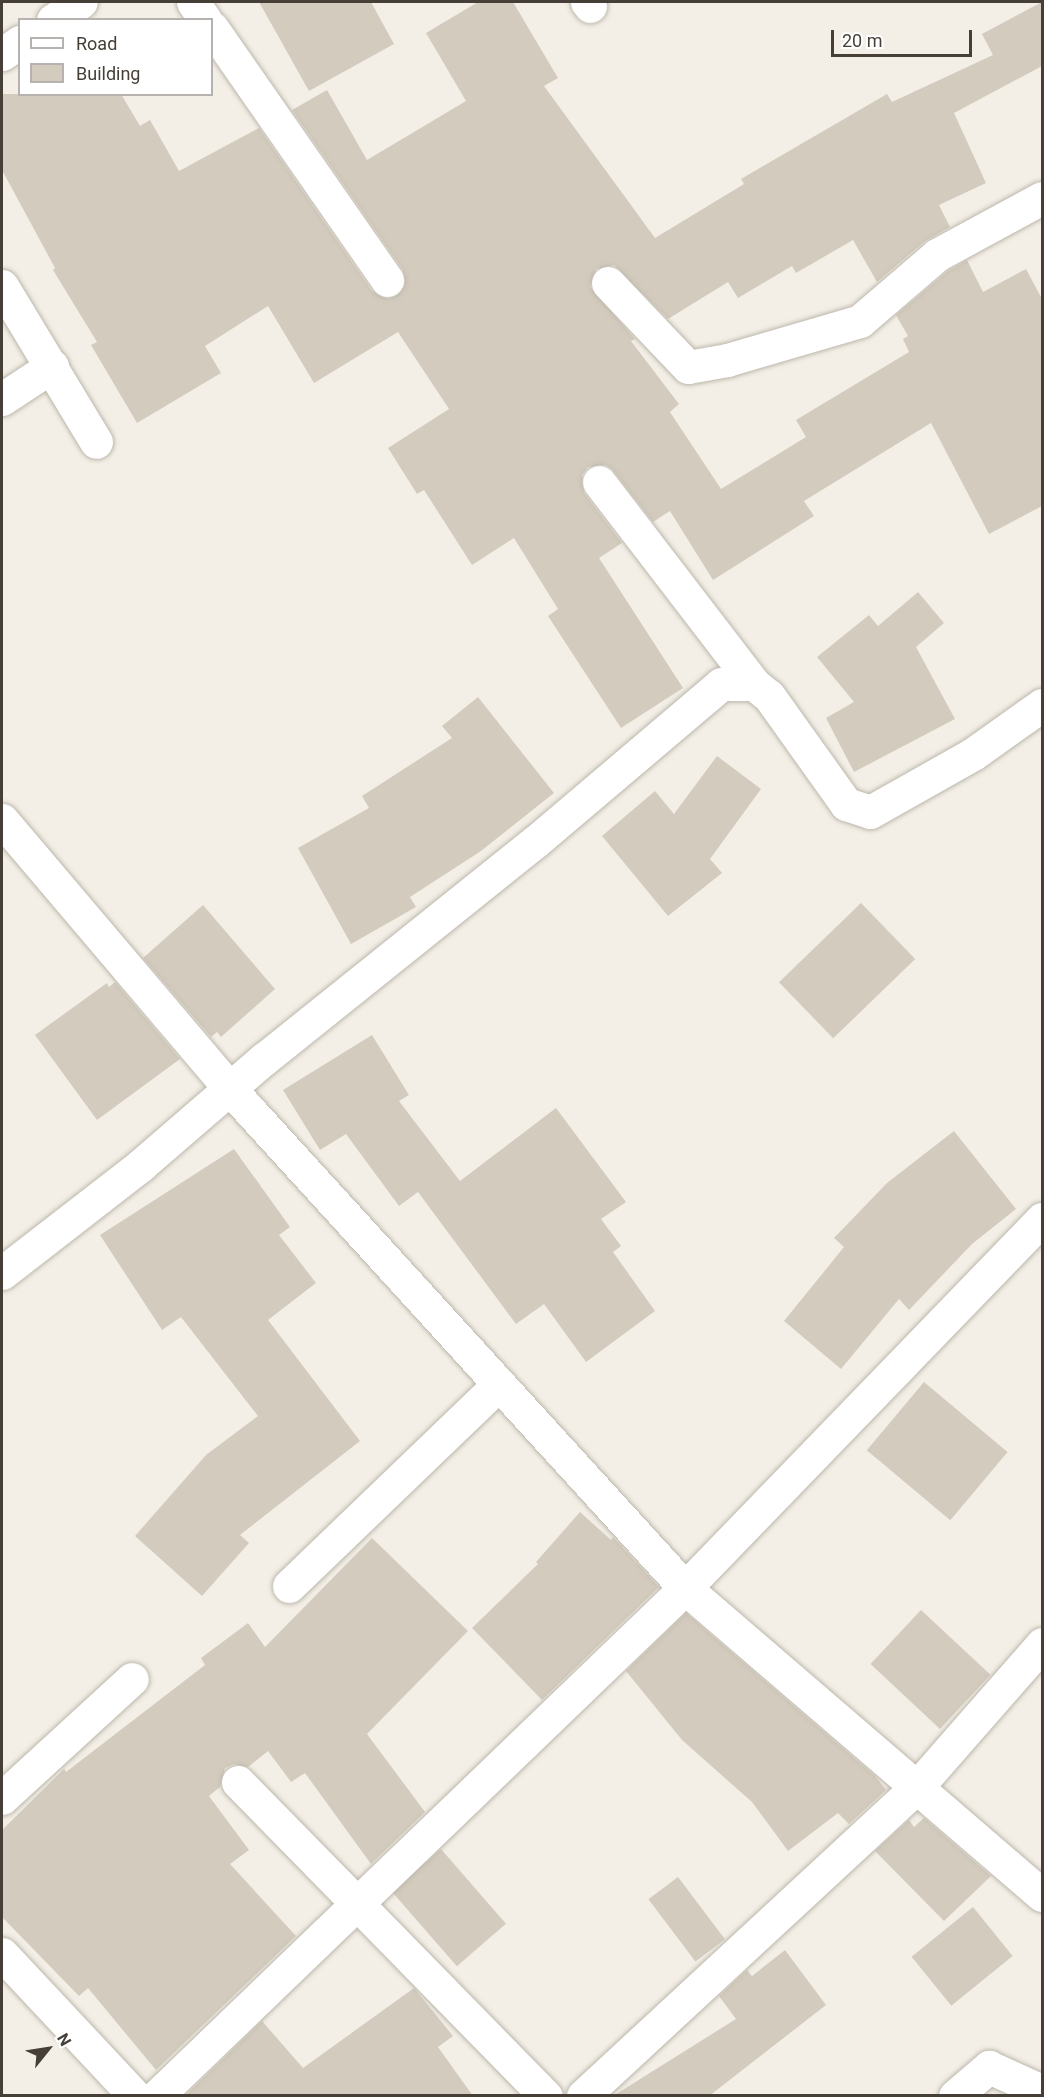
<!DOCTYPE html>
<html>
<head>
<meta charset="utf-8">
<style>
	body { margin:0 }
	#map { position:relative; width:1044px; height:2097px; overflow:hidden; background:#f3efe7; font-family:Roboto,sans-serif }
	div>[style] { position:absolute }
	.building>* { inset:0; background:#d3cbbe; transform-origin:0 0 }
	.roads { filter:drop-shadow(0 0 2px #bdb7ab) drop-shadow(0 0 2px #bdb7ab) }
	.minor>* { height:33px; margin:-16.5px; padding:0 16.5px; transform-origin:16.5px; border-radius:16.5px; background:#fff }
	span { translate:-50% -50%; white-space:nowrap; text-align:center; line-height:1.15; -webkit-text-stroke:6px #fff; paint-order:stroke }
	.frame { position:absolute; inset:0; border:3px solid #453f37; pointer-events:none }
	.legend { position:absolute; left:18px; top:18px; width:195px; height:78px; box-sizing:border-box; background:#fff; border:2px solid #b5b2af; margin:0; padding:8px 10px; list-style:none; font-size:18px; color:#453f37 }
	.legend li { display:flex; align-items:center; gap:12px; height:30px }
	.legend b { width:30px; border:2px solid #b5b2af }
	.north { position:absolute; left:18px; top:2019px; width:60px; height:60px; -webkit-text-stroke:4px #fff; paint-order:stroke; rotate:60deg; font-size:16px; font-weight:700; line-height:24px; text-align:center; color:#453f37 }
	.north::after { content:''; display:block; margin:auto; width:21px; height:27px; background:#453f37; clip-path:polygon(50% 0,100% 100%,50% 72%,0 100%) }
	.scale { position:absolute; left:831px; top:30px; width:141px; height:27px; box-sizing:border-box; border:3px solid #453f37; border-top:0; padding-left:8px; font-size:18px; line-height:21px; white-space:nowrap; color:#453f37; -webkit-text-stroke:4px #fff; paint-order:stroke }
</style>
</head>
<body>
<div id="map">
	<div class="building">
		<div style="clip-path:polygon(259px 2px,371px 2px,394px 44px,309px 91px)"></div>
		<div style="clip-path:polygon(478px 2px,513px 2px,558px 78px,544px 86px,655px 238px,744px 184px,741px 179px,887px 94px,892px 102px,993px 55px,982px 34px,1042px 2px,1042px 66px,954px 113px,986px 183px,939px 205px,950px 227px,925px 241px,877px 282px,853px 240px,796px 273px,792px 266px,738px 298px,728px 282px,668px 319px,614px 265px,596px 269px,590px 287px,635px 339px,631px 341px,679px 404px,670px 412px,721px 489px,806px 437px,796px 420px,909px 352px,903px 339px,908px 336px,896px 315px,948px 271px,967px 260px,983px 292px,1026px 269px,1042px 299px,1042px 506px,989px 534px,931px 423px,804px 501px,814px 516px,713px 580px,670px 511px,653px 522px,613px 470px,606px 465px,588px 467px,582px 475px,584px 493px,622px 543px,599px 558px,683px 688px,621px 728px,548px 616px,558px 609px,514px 538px,472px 565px,424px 490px,417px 494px,388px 448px,449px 409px,398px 332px,314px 383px,268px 306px,205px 346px,221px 373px,137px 423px,91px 345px,97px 342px,53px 270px,55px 268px,2px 170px,2px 94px,121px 94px,140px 126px,150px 120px,179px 171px,259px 128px,372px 291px,389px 299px,404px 287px,403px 270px,292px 110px,327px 90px,367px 160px,466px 101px,426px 33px)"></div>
		<div style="clip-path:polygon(918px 592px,944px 623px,916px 647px,955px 719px,854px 772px,826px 718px,854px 702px,817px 657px,869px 615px,878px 626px)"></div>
		<div style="clip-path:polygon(478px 697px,554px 793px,481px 851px,410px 897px,416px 907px,351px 944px,298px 848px,369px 808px,362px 796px,452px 738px,442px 726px)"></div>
		<div style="clip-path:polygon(717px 756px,761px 789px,710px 859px,722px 873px,668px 916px,602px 836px,655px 791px,674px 814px)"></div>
		<div style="left:861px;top:903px;width:78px;height:114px;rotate:46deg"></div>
		<div style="clip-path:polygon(203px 905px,275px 989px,221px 1037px,217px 1032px,211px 1037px,143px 958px)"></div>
		<div style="clip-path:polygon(115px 982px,180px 1059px,97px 1120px,35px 1035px,107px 983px,109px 987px)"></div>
		<div style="clip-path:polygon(372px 1035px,409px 1095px,399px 1101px,460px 1181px,556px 1108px,626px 1202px,601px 1219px,621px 1246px,613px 1252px,655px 1311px,586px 1362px,544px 1304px,516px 1324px,418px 1192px,399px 1206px,346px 1134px,320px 1150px,283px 1090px)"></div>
		<div style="clip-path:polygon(954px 1131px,1016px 1209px,972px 1244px,909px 1310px,899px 1299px,841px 1369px,784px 1321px,844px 1247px,834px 1238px,887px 1183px)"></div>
		<div style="clip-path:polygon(234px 1149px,290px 1227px,279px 1235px,316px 1283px,268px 1320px,360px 1441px,240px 1535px,249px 1543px,202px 1596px,135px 1536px,206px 1455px,258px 1416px,181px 1317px,162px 1330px,100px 1235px)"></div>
		<div style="left:924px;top:1382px;width:109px;height:89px;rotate:40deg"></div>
		<div style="clip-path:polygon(580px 1512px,611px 1540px,613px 1537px,659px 1587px,542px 1700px,472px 1628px,538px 1564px,536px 1562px)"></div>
		<div style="clip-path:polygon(372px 1538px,468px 1631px,367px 1734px,425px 1812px,371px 1864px,305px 1773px,291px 1782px,268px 1751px,248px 1767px,234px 1764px,225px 1768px,220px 1787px,209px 1796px,249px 1850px,230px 1864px,296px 1936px,156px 2070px,88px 1988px,79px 1996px,2px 1917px,2px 1830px,64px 1769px,66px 1772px,205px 1665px,201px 1658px,248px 1623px,265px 1647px)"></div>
		<div style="left:921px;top:1610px;width:95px;height:74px;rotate:43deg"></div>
		<div style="clip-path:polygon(686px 1613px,875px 1776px,886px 1790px,849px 1824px,838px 1813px,788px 1851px,752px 1802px,682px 1740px,626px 1671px)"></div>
		<div style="clip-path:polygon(924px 1818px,991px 1876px,944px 1921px,875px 1851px,909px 1820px,914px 1827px)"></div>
		<div style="left:441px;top:1849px;width:99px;height:65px;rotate:49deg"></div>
		<div style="left:678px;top:1877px;width:78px;height:37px;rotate:53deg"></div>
		<div style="left:973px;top:1907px;width:63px;height:79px;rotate:51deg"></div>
		<div style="clip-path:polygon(785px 1950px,826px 2005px,709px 2096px,613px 2096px,736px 2019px,719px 1996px,747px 1970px,752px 1976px)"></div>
		<div style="clip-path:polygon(414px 1988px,453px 2036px,438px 2047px,473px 2096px,185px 2096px,262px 2021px,303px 2068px)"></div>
	</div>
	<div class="roads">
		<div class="minor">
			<div style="left:193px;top:2px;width:22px;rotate:56deg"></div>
			<div style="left:587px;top:2px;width:5px;rotate:53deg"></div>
			<div style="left:53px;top:20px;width:33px;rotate:-33deg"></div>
			<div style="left:212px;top:28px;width:307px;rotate:55.2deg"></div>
			<div style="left:2px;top:54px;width:22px;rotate:-34deg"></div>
			<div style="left:608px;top:283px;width:116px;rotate:46.4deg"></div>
			<div style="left:688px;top:367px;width:40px;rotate:-10deg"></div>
			<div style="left:727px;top:360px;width:139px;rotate:-16.3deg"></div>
			<div style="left:860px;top:321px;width:101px;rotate:-40.6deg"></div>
			<div style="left:937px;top:255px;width:119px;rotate:-28.5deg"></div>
			<div style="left:2px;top:286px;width:182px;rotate:58.9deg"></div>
			<div style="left:2px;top:399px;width:60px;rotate:-33.4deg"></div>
			<div style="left:599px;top:482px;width:255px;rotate:52.5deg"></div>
			<div style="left:2px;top:820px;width:353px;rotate:49.7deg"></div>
			<div style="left:230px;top:1089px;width:675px;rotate:47.64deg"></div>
			<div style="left:685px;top:1588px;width:733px;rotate:136.11deg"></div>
			<div style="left:1042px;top:1219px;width:513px;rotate:134.05deg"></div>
			<div style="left:685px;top:1588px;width:471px;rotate:40.7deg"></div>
			<div style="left:2px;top:1273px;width:176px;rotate:-37.8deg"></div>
			<div style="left:141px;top:1165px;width:162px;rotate:-40.8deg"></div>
			<div style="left:264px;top:1059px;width:347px;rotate:-38.7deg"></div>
			<div style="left:535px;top:842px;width:244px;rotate:-40.3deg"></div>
			<div style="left:721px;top:684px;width:33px"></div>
			<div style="left:754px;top:684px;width:19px;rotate:39deg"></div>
			<div style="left:769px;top:696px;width:133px;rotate:54.5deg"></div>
			<div style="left:846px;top:804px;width:25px;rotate:18deg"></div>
			<div style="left:870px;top:812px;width:118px;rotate:-29.4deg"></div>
			<div style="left:973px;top:754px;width:85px;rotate:-35.4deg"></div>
			<div style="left:289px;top:1586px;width:291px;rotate:-43.9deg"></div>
			<div style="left:238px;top:1782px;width:440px;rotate:45.6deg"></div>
			<div style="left:2px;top:1798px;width:176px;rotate:-42.5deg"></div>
			<div style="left:2px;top:1954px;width:195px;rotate:46.9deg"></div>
			<div style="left:583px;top:2096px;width:455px;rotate:-42.8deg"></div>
			<div style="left:917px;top:1787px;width:190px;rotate:-48.8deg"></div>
			<div style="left:955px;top:2096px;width:45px;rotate:-40.5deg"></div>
			<div style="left:989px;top:2067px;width:58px;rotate:24.4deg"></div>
		</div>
	</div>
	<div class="frame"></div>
	<ul class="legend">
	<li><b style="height:8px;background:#fff"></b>Road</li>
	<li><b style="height:16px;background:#d3cbbe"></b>Building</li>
	</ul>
	<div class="north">N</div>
	<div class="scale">20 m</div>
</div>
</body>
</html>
